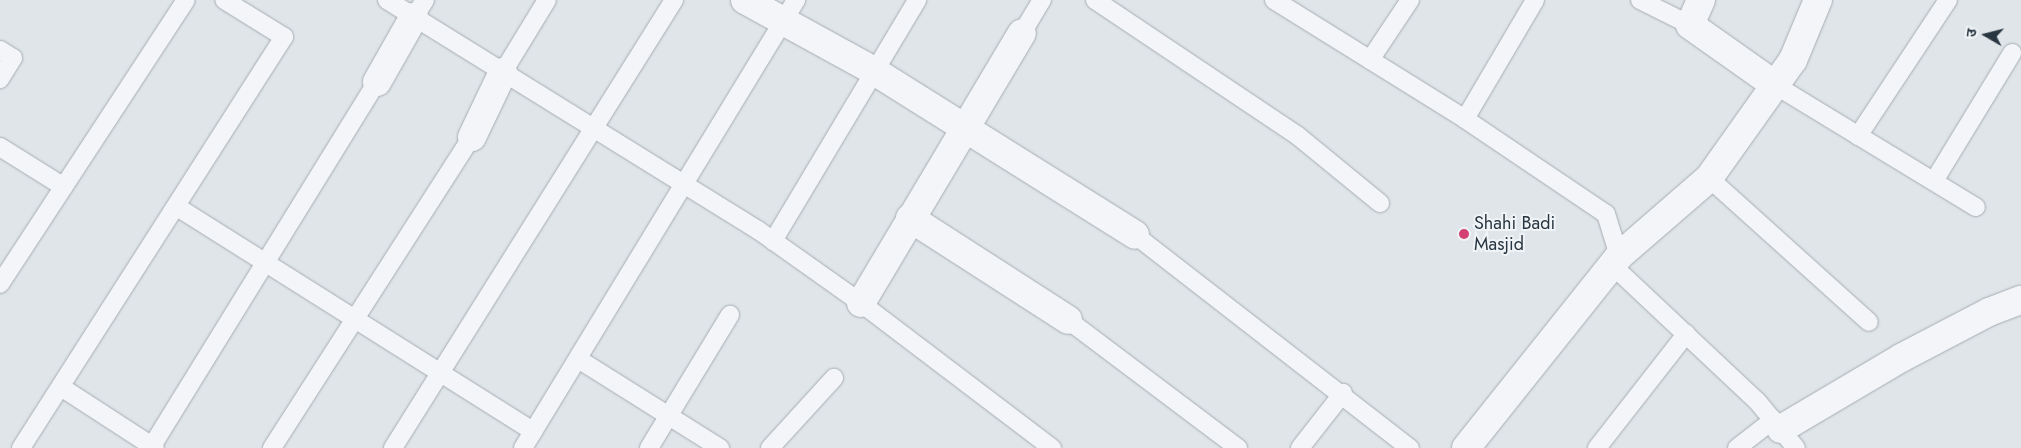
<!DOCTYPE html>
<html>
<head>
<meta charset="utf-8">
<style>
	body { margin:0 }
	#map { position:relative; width:2021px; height:448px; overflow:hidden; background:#e0e5e9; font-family:Jost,"Noto Sans Devanagari",sans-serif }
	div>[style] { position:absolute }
	.roads { filter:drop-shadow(0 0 1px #a5adb3) drop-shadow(0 0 1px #a5adb3) }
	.lane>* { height:18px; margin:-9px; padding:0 9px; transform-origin:9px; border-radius:9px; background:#f3f5f8 }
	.street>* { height:28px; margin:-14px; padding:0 14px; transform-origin:14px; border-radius:14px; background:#f3f5f8 }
	.dots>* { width:14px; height:14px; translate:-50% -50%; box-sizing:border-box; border:2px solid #f0f4f7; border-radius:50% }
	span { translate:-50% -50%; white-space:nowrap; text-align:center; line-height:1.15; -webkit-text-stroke:4px #f0f4f7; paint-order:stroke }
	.poi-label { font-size:18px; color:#283641 }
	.left { translate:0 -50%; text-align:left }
	.north { position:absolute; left:1961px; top:10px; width:50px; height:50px; -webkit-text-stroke:4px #f0f4f7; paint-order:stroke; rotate:278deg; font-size:14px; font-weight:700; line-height:20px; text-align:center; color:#283641 }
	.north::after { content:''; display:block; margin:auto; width:18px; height:22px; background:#283641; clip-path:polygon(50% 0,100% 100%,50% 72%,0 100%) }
</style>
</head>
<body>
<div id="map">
	<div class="roads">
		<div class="lane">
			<div style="left:387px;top:0;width:437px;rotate:31.8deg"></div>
			<div style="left:758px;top:230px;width:126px;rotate:35.3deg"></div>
			<div style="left:861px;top:303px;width:240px;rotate:37.2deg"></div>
			<div style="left:1095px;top:0;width:244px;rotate:33.8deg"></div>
			<div style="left:1298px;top:136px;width:106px;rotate:39.3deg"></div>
			<div style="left:1274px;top:0;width:225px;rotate:31.9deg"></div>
			<div style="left:1465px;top:119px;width:170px;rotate:34deg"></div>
			<div style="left:1606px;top:214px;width:44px;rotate:72.8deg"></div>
			<div style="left:1640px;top:0;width:56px;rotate:26.6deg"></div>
			<div style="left:414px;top:17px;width:20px;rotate:-57deg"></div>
			<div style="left:1022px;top:33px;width:39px;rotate:-59deg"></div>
			<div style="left:0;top:50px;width:15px;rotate:32deg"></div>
			<div style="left:13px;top:58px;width:25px;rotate:122deg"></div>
			<div style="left:1370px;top:60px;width:72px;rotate:-56.3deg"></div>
			<div style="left:503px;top:72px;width:84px;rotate:-58.6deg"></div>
			<div style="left:1775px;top:85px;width:235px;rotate:31.3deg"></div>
			<div style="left:1465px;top:119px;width:138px;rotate:-59.5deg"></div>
			<div style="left:1858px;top:136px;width:163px;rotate:-56.5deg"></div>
			<div style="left:0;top:147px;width:75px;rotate:32deg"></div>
			<div style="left:1709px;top:178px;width:215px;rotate:42deg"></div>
			<div style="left:1934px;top:181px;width:150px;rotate:-58.6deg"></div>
			<div style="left:177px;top:207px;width:421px;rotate:32.2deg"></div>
			<div style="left:1135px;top:235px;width:348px;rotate:37.8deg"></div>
			<div style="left:773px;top:241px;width:281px;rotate:-59.1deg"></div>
			<div style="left:1612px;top:265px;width:199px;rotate:43.2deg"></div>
			<div style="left:1757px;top:401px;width:61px;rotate:50.3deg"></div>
			<div style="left:0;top:284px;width:339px;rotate:-56.8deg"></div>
			<div style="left:1068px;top:320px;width:213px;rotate:37deg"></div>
			<div style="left:578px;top:359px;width:168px;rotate:32.1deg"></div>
			<div style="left:61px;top:387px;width:112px;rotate:33deg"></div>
			<div style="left:152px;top:446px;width:428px;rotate:-58.3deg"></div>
			<div style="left:21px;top:448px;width:488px;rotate:-57.4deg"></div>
			<div style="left:284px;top:37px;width:70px;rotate:-148.3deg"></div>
			<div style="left:272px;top:448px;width:370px;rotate:-57.3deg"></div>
			<div style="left:393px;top:448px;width:529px;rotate:-57.9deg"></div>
			<div style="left:523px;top:448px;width:525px;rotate:-58.64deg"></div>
			<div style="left:649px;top:448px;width:156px;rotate:-58.7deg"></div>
			<div style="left:770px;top:448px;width:95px;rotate:-47.6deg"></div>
			<div style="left:1300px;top:448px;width:70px;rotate:-52deg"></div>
			<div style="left:1597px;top:448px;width:145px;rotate:-52deg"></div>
			<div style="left:1737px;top:448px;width:46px;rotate:-37.9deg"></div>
		</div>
		<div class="street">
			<div style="left:745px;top:0;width:147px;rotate:28.8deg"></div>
			<div style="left:874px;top:71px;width:308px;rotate:32.1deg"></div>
			<div style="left:1701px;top:0;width:27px;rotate:114deg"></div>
			<div style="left:1690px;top:25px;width:104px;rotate:35.2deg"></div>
			<div style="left:377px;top:82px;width:75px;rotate:-60.4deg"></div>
			<div style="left:472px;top:137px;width:72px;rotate:-64.5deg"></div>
			<div style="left:910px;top:218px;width:188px;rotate:32.8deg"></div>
			<div style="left:861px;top:303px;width:314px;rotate:-59.2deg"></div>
			<div style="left:1781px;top:429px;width:139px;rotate:-30.6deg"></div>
			<div style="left:1901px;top:358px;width:99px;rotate:-27.6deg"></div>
			<div style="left:1989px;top:312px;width:34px;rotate:-21deg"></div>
			<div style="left:1466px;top:448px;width:246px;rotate:-51.4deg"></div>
			<div style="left:1619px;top:256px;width:119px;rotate:-40.9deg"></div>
			<div style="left:1709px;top:178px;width:145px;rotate:-54.6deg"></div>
			<div style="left:1793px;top:60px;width:65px;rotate:-67.4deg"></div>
		</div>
	</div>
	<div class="dots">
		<div style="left:1464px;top:234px;background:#d24171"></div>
	</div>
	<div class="poi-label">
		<span class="left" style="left:1474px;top:234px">Shahi Badi<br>Masjid</span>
	</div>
	<div class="north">उ</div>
</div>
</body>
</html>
